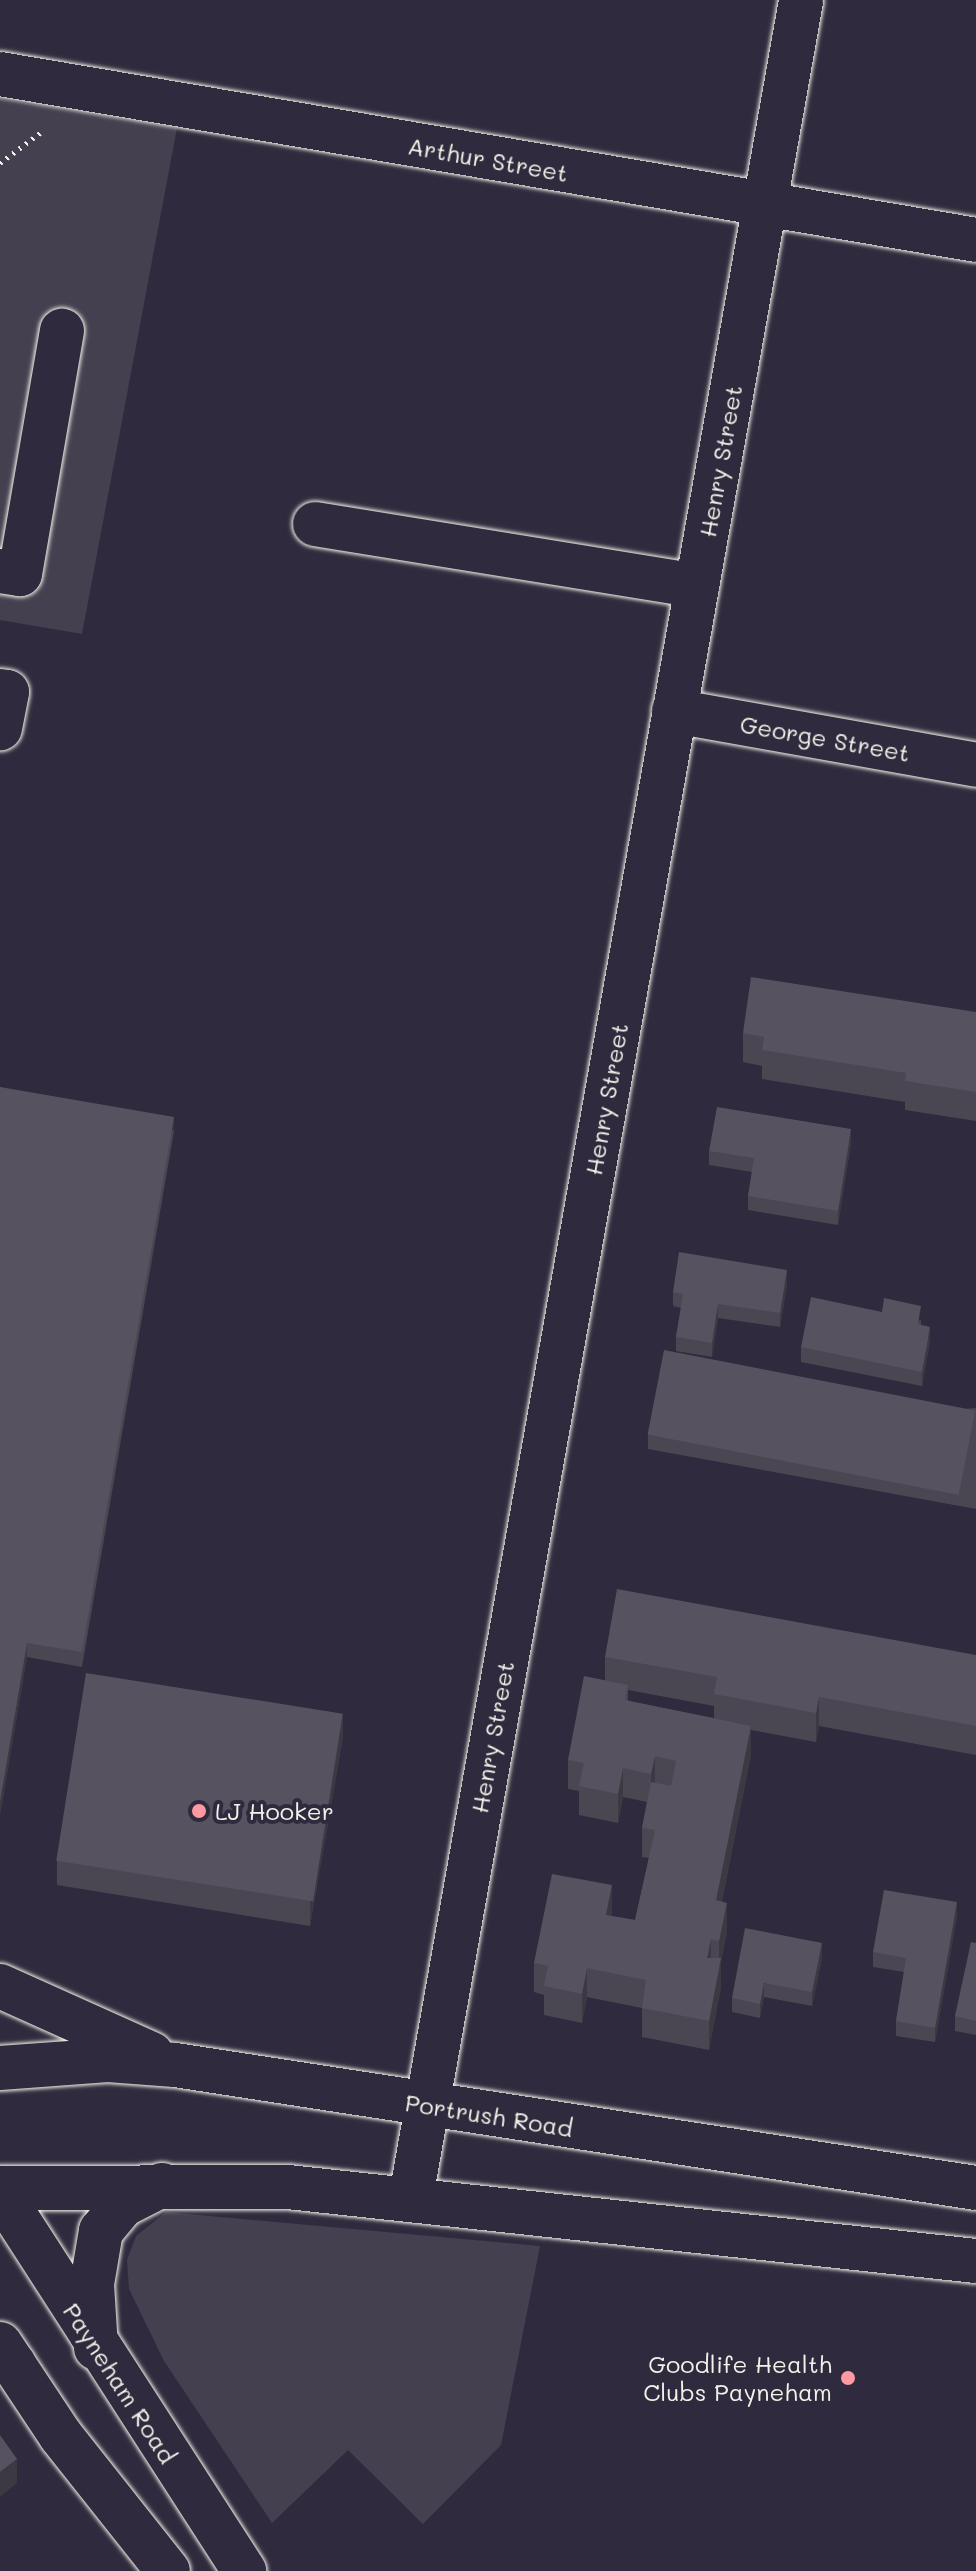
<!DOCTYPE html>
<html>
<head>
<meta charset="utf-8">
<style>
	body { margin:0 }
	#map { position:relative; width:976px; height:2571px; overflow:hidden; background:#2f2a3d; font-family:Mali,sans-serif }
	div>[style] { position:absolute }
	.green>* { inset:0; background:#454050 }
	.path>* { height:5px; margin-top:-2.5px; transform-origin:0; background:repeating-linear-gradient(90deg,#f4f1e8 0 2px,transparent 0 8px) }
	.roads { filter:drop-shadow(0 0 2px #f4f1e8) drop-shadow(0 0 2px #f4f1e8) }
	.minor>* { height:44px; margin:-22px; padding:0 22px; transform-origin:22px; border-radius:22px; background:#2f2a3d }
	.major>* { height:44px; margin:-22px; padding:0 22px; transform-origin:22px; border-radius:22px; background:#2f2a3d }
	.highway>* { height:44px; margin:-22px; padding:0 22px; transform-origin:22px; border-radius:22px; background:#2f2a3d }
	.wall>* { inset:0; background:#4a4752 }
	.shaded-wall>* { inset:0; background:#3c3942; transform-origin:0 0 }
	.building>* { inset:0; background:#56525f; transform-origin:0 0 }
	.dots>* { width:22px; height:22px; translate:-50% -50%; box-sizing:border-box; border:4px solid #2f2a3d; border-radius:50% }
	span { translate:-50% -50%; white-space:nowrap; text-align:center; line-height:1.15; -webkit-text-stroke:8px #2f2a3d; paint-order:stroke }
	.street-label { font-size:24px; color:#f4f1e8 }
	.poi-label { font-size:24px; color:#f4f1e8 }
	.left { translate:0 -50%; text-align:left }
	.right { translate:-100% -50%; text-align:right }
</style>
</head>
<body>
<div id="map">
	<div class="green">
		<div style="clip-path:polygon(0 99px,177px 128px,82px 634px,0 620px)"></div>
		<div style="clip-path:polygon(166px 2212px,540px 2246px,501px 2445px,423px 2524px,348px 2450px,272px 2523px,164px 2361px,129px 2289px,127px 2260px,136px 2236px)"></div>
	</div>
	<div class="path">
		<div style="left:0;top:163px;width:55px;rotate:-36.9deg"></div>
	</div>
	<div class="roads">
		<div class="minor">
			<div style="left:0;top:74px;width:990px;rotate:9.65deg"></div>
			<div style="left:315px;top:524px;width:387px;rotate:9.2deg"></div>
			<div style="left:0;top:571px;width:20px;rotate:9deg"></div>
			<div style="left:20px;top:574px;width:247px;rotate:-80.2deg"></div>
			<div style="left:0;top:691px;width:7px;rotate:8deg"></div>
			<div style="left:7px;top:692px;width:37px;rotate:101deg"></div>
			<div style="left:674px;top:711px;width:307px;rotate:10.1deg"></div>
			<div style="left:411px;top:2197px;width:2231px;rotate:-79.93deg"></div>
		</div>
		<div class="major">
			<div style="left:0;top:2192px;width:451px;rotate:57.2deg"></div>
			<div style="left:0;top:2344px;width:110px;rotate:56.5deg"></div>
			<div style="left:61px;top:2436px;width:172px;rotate:51.6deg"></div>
		</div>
		<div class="highway">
			<div style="left:0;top:1986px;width:166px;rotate:24.2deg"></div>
			<div style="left:0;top:2068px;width:108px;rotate:-4.2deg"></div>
			<div style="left:108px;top:2060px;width:67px;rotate:4.3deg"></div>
			<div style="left:175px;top:2065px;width:810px;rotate:8.73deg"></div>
			<div style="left:0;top:2188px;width:288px;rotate:-0.2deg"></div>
			<div style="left:288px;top:2187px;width:692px;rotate:6.14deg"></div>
			<div style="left:96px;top:2348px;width:64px;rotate:-93.6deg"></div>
			<div style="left:92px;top:2284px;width:54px;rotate:-80.4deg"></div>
			<div style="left:101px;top:2231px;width:34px;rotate:-50deg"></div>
			<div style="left:123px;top:2205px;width:44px;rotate:-27.1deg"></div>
			<div style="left:0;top:2354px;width:17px;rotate:36deg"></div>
		</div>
	</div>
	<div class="wall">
		<div style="clip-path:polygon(976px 1012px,976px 1121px,905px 1110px,905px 1102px,762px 1079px,762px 1066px,743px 1062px,743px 1033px)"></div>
		<div style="clip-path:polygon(0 1087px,174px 1131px,82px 1667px,27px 1657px,0 1815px)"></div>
		<div style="clip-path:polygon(851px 1143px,838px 1225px,748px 1210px,748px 1196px,752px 1172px,709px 1165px,709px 1151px)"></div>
		<div style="clip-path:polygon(787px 1284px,780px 1327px,718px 1318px,712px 1357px,676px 1351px,676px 1337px,681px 1308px,673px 1306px,673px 1292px)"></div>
		<div style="clip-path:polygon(921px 1320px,921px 1325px,930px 1341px,922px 1386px,801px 1362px,801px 1347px)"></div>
		<div style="clip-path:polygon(976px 1408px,976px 1509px,648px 1449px,648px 1434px)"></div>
		<div style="clip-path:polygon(evenodd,976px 1655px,976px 1755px,819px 1726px,816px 1742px,751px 1730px,751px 1755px,722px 1901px,727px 1932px,721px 1961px,721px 1987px,709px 2050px,642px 2037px,642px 2008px,587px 1997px,582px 2023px,544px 2015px,544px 1995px,534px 1992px,534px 1963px,611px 1916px,635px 1920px,649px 1858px,642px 1857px,642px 1828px,647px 1802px,623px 1797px,618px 1823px,579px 1815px,579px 1791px,568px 1789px,568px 1760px,605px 1680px,605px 1657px,976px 1655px,628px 1690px,714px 1706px,714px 1718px,628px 1701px,628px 1690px)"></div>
		<div style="clip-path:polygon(343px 1737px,310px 1926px,57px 1885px,57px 1861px)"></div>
		<div style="clip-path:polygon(957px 1916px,935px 2042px,896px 2036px,896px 2021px,904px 1972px,873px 1967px,873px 1952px)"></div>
		<div style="clip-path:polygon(976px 1943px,976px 2035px,955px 2031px,955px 2016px)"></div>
		<div style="clip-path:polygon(822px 1958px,812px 2006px,764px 1997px,760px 2018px,732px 2012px,732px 1998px)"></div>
	</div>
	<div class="shaded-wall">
		<div style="left:174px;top:1117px;width:14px;height:543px;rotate:90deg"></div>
		<div style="clip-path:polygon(851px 1129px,851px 1143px,838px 1225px,838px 1211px)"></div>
		<div style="clip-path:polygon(787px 1270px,787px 1284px,780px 1327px,780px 1313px)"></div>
		<div style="clip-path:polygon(718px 1304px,718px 1318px,712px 1357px,712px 1343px)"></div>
		<div style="clip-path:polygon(930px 1327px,930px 1341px,922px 1386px,922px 1372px)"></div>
		<div style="clip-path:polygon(27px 1643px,27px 1657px,0 1815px,0 1801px)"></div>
		<div style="clip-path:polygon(819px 1697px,819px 1726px,816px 1742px,816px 1713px)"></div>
		<div style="clip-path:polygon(343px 1713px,343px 1737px,310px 1926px,310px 1902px)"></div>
		<div style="clip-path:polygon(751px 1726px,751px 1755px,716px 1929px,716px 1900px)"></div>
		<div style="clip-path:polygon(655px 1756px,655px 1786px,651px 1803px,651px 1774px)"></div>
		<div style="clip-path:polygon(623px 1768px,623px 1797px,618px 1823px,618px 1794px)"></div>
		<div style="clip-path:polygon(612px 1885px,612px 1914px,606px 1944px,606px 1915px)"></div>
		<div style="clip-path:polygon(957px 1902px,957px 1916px,935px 2042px,935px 2028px)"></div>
		<div style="clip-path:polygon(727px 1903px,727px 1932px,721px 1961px,721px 1987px,709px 2050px,709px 2021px,719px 1967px,719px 1941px)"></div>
		<div style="clip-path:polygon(711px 1939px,711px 1968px,707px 1958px)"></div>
		<div style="clip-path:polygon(822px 1943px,822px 1958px,812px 2006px,812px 1992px)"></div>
		<div style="clip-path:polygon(587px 1968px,587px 1997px,582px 2023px,582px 1994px)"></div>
		<div style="clip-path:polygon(764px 1983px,764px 1997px,760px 2018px,760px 2004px)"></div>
		<div style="clip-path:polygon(17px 2459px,17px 2483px,0 2497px,0 2472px)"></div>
	</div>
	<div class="building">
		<div style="clip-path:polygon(751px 977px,976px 1012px,976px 1092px,905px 1081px,906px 1073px,762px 1050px,764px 1037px,743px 1033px)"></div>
		<div style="clip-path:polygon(0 1087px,174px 1117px,82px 1652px,27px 1643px,0 1801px)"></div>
		<div style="clip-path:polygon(717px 1107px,851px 1129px,838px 1211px,748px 1196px,754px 1158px,709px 1151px)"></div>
		<div style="clip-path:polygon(679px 1252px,787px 1270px,780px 1313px,718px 1304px,712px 1343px,676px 1337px,683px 1294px,673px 1292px)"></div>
		<div style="clip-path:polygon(811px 1297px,882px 1312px,884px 1298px,921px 1306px,918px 1324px,930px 1327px,922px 1372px,801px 1347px)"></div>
		<div style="left:664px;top:1350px;width:317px;height:86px;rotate:11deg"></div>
		<div style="clip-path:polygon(617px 1589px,976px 1655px,976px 1726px,819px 1697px,816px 1713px,714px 1694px,717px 1677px,605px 1657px)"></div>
		<div style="left:86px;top:1673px;width:260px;height:190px;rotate:9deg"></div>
		<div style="clip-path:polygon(584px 1676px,628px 1685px,625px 1700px,751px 1726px,716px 1900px,727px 1903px,719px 1941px,711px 1939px,707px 1958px,721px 1958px,709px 2021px,642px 2008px,646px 1980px,587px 1968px,582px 1994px,544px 1986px,548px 1966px,534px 1963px,552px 1874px,612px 1885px,606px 1915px,635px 1920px,655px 1830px,642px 1828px,651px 1782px,671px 1786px,676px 1761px,655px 1756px,651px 1774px,623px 1768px,618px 1794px,579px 1786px,584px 1763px,568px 1760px)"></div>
		<div style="clip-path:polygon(884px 1890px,957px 1902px,935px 2028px,896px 2021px,906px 1958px,873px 1952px)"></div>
		<div style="clip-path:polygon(745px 1928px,822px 1943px,812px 1992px,764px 1983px,760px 2004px,732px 1998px)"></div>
		<div style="clip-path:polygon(971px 1942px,976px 1943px,976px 2021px,955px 2016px)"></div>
		<div style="clip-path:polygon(0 2435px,17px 2459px,0 2472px)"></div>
	</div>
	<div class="dots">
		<div style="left:199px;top:1811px;background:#ff9aa2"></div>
		<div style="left:848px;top:2378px;background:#ff9aa2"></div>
	</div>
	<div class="street-label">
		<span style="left:488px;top:159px;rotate:10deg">Arthur Street</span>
		<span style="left:720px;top:461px;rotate:-80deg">Henry Street</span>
		<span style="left:825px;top:738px;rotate:10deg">George Street</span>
		<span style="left:606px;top:1099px;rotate:-80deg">Henry Street</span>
		<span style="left:492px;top:1737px;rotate:-80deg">Henry Street</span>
		<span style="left:489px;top:2115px;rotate:9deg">Portrush Road</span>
		<span style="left:120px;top:2383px;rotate:57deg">Payneham Road</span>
	</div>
	<div class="poi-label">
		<span class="left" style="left:215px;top:1811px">LJ Hooker</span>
		<span class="right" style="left:832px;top:2378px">Goodlife Health<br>Clubs Payneham</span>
	</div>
</div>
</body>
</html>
